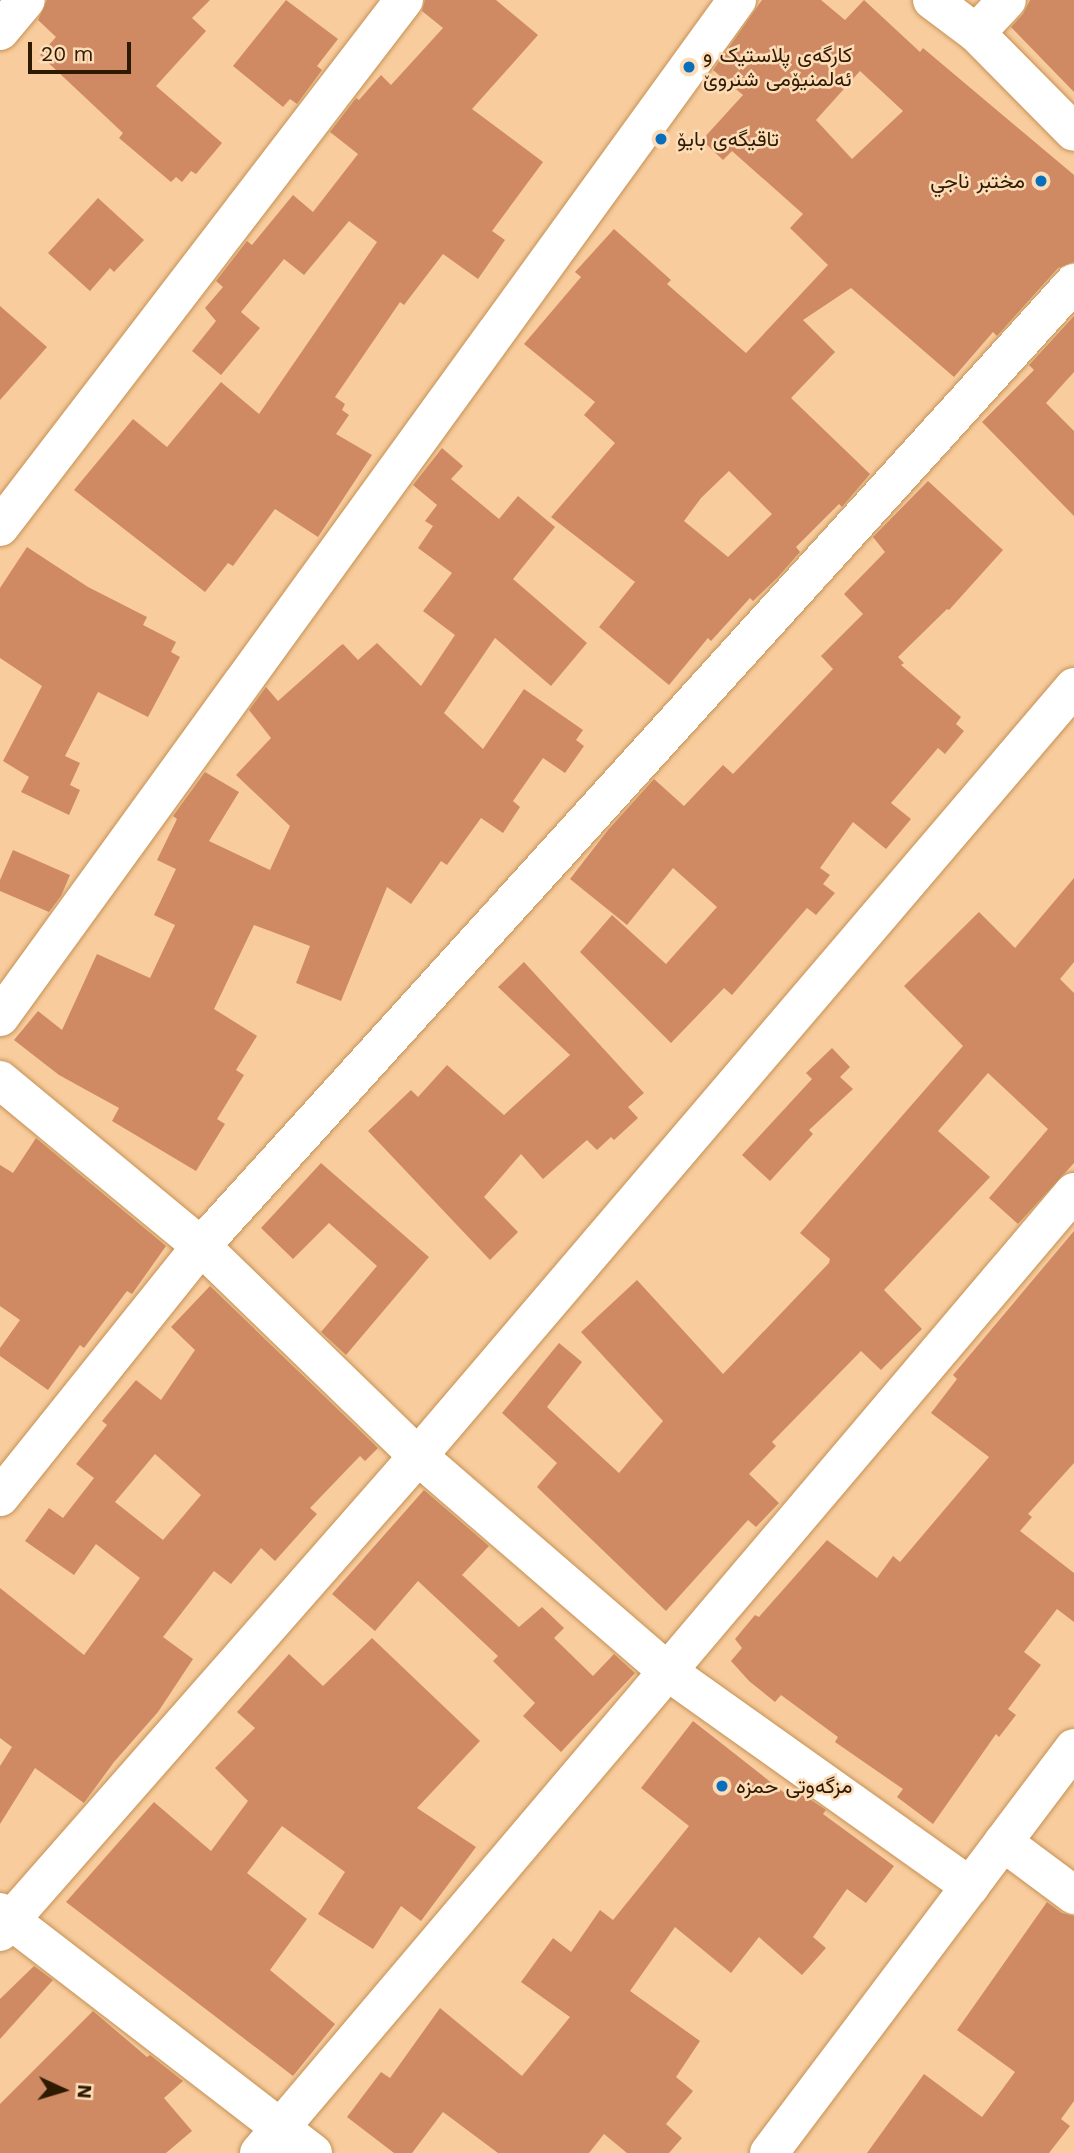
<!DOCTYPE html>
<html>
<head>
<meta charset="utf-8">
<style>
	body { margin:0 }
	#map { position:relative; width:1074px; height:2153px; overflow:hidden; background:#f8cc9d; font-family:"Work Sans",Vazirmatn,sans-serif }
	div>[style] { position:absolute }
	.building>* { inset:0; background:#cf8a64 }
	.roads { filter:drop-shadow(0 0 2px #c59155) drop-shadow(0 0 2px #c59155) }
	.minor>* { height:38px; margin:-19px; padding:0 19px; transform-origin:19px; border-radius:19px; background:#fff }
	.tertiary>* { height:38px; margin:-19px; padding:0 19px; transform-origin:19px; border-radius:19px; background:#fff }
	.secondary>* { height:38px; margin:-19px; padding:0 19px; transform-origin:19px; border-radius:19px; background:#fff }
	.dots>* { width:19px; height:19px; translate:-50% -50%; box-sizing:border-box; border:4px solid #fddcb8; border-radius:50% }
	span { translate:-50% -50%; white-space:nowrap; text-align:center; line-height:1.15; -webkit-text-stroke:5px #fddcb8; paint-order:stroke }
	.poi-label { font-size:21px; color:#2e1a01 }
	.left { translate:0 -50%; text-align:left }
	.right { translate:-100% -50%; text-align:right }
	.north { position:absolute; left:28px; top:2055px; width:70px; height:70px; -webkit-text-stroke:5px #fddcb8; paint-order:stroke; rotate:94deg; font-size:19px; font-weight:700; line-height:28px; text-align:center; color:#2e1a01 }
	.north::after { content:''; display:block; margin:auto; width:24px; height:32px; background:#2e1a01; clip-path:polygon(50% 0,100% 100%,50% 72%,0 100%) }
	.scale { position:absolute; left:28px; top:42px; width:103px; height:32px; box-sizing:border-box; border:4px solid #2e1a01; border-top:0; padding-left:9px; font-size:21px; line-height:24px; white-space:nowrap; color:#2e1a01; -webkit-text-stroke:5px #fddcb8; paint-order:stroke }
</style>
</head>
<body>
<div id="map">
	<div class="building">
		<div style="clip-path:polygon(47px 0,210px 0,192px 18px,206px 31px,156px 86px,222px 143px,196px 174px,191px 171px,182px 182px,176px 177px,171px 182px,119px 138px,123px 133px,40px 55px,56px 37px,38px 20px)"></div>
		<div style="clip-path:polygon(286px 0,338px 39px,317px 66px,322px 70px,297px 104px,290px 99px,283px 107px,233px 66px)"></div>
		<div style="clip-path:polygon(425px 0,496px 0,538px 35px,472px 109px,543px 162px,492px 231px,505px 240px,478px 279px,443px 254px,404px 305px,400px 302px,335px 397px,345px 404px,342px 410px,349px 415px,336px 434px,372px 455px,318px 537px,275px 509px,233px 566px,228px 563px,205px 592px,74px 490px,133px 419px,167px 447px,221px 382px,259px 414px,377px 242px,349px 221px,304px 275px,284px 259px,241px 312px,260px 328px,221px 375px,192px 351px,216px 321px,205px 308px,223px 287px,216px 281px,247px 241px,252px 245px,293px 195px,313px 212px,358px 154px,330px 132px,356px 98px,359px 100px,381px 75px,391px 85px,443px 28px,422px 11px)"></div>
		<div style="clip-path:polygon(evenodd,762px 0,821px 0,845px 20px,864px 0,920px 52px,923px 48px,1074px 175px,1074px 262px,1058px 268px,997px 336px,993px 332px,954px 377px,851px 288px,803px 320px,835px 352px,791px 398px,870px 474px,842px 507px,839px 504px,796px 547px,800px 552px,777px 578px,753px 601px,750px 598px,711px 641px,708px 638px,669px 685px,599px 627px,635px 582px,551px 517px,615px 443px,584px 415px,595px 402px,524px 344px,581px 277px,575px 272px,614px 229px,671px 280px,667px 284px,746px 353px,828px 265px,790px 228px,803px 214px,732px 151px,723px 160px,702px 140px,743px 95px,713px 70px,762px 0,860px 71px,903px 111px,852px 159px,816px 120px,860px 71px,762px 0,729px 471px,772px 514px,728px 557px,684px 521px,701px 498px,729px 471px)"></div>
		<div style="clip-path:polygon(1030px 0,1074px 0,1074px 92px,1011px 27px,1023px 14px)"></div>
		<div style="clip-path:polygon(98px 198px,144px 240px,114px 272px,110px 268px,90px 291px,48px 253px)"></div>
		<div style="clip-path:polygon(0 306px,47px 347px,0 400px)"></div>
		<div style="clip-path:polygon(1074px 316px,1074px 372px,1046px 403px,1074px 431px,1074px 516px,982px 422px,1034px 370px,1029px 365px)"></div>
		<div style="clip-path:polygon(442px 448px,463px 466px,451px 479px,499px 519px,518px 496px,555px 527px,513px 579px,587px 643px,551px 686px,495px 638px,444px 713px,483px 749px,524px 689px,583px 730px,576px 740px,584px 746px,565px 773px,543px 758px,513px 801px,520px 807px,503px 833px,481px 818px,447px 865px,441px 861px,411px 904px,387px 887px,341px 1001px,296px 983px,310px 946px,254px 925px,214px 1009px,257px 1036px,236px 1070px,244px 1075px,217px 1119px,225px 1124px,196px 1171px,112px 1121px,119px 1108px,59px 1075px,14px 1040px,38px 1011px,62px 1030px,97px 954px,150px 978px,175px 925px,154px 915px,176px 869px,157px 860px,177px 819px,173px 816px,205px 772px,239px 792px,209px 841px,270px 870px,290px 826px,236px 775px,271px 738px,249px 710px,266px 687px,278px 701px,340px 646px,343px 644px,358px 660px,377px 643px,421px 686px,455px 635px,423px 611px,452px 573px,418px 548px,433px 526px,425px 521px,437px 505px,413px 485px)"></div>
		<div style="clip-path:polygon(928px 481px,1003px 550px,949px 610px,947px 609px,898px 657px,904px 663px,901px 665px,961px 717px,956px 724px,964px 731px,945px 754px,938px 748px,891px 803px,911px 819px,886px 849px,853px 822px,820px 868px,830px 875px,823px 884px,835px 893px,816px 915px,807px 908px,732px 995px,724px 988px,671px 1043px,580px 952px,612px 915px,666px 964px,717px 907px,673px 868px,627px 925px,570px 879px,608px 830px,654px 779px,684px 806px,723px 765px,733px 774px,833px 669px,821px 656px,863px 614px,844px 594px,885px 552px,873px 537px)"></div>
		<div style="clip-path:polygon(27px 547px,88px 587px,147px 617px,143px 625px,176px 642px,171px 652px,180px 657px,148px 717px,98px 692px,65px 756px,80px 763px,70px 785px,80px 790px,69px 815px,21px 792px,29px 777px,3px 761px,42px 686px,0 658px,0 588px)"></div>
		<div style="clip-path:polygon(13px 850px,70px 875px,61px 896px,49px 912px,0 891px,0 880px)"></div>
		<div style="clip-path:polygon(1074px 878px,1074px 962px,1060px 979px,1074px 993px,1074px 1163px,1018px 1224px,989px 1198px,1048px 1129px,988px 1073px,938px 1131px,990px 1177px,884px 1290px,922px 1329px,881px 1370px,861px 1351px,772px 1442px,776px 1446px,749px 1474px,779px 1503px,756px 1527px,748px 1520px,666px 1611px,537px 1487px,557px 1463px,502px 1413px,559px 1343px,582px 1362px,547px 1407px,619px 1473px,663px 1421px,581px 1332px,637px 1280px,723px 1374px,829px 1263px,830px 1259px,800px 1233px,963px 1046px,904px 986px,979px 912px,1015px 948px)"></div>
		<div style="clip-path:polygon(524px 962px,644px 1093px,628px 1107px,638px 1118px,614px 1140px,611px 1137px,597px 1150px,587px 1140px,543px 1179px,521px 1154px,484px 1197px,518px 1232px,490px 1260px,368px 1131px,411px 1090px,418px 1097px,447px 1065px,504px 1115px,570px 1055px,498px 987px)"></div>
		<div style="clip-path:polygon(832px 1048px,850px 1067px,840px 1077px,853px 1089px,809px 1130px,813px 1134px,770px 1181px,742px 1155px,812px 1079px,806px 1073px)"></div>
		<div style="clip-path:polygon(36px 1138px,166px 1246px,132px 1294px,127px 1291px,84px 1348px,80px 1345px,48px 1390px,0 1356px,0 1348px,20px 1320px,0 1306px,0 1165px,13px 1173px)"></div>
		<div style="clip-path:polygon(321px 1163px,429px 1257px,346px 1355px,321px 1332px,377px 1266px,329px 1223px,293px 1259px,261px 1228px)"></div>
		<div style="clip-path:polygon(1074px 1231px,1074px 1463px,1028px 1514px,1032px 1517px,1020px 1531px,1074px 1573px,1074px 1622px,1057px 1609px,1024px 1652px,1041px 1665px,1008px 1709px,1016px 1715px,999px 1737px,996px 1734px,933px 1824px,897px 1797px,903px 1789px,835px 1742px,838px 1737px,781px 1695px,775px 1702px,749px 1681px,731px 1661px,742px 1648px,735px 1639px,755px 1615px,759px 1617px,827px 1540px,877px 1578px,893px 1556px,900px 1562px,989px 1457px,931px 1413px,957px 1379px,953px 1375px)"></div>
		<div style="clip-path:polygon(evenodd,210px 1286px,378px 1448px,365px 1461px,360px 1456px,310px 1508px,317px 1514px,275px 1561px,261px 1548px,231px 1584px,214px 1571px,163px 1637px,193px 1659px,158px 1712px,114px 1762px,84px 1803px,35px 1768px,0 1824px,0 1766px,12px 1747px,0 1738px,0 1588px,84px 1655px,140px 1578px,96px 1544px,74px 1575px,25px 1541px,49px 1508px,63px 1518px,94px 1478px,76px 1464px,107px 1425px,102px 1421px,136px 1380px,161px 1400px,195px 1350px,171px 1327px,210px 1286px,155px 1454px,201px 1495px,163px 1540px,115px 1502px,155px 1454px)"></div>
		<div style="clip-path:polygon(424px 1490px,489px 1546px,462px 1575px,519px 1627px,542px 1607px,564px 1628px,554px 1638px,593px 1676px,614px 1654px,635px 1673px,561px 1752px,523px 1716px,535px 1703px,493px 1661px,498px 1656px,418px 1581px,375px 1631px,332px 1594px)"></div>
		<div style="clip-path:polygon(372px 1638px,480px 1741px,417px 1808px,476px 1847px,421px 1921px,401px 1906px,373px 1949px,318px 1914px,345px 1872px,282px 1826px,247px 1873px,307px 1919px,270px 1970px,335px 2024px,293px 2076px,66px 1902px,154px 1802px,211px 1851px,248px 1801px,215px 1768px,255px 1728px,237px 1712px,289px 1654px,323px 1686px)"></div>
		<div style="clip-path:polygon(693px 1721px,796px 1802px,802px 1794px,826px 1810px,823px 1814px,894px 1866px,866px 1903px,847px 1889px,813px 1937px,826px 1948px,802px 1975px,759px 1937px,731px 1973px,675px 1927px,630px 1991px,700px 2041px,676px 2077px,693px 2091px,666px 2124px,682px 2138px,669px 2153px,627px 2153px,604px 2134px,589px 2153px,498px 2153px,443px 2112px,412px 2153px,394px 2153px,347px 2117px,381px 2072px,390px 2078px,440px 2008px,522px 2076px,570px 2017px,521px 1982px,553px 1938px,571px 1952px,600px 1910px,613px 1920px,689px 1826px,641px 1788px)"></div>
		<div style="clip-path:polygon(1047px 1902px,1062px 1913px,1074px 1916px,1074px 2101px,1061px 2119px,1070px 2126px,1049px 2153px,867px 2153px,924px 2074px,982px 2117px,1015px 2072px,957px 2030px)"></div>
		<div style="clip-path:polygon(34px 1966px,53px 1980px,0 2039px,0 1999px)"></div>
		<div style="clip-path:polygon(93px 2011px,147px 2057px,150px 2055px,183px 2081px,164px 2098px,192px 2131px,166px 2153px,0 2153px,0 2104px)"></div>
	</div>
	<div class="roads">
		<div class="minor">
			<div style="left:0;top:31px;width:40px;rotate:-50deg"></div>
			<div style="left:976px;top:33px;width:45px;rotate:-46.8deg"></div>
			<div style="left:0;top:527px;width:664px;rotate:-52.53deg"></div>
			<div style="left:0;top:1017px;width:1256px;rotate:-54.07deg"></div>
			<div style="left:0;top:1080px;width:261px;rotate:39.6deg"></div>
			<div style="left:201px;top:1246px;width:302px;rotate:44.1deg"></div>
			<div style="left:418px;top:1456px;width:329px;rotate:40.8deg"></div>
			<div style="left:667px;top:1671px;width:372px;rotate:35.4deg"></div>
			<div style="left:0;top:1497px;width:322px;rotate:-51.3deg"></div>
			<div style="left:201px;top:1246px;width:1300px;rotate:-47.81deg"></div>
			<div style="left:1003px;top:1842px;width:89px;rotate:36.7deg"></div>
			<div style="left:0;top:1912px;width:395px;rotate:37.6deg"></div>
			<div style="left:0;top:1932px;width:633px;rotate:-48.71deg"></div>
			<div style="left:418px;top:1456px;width:1011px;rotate:-49.53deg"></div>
			<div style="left:259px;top:2153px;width:1260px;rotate:-49.7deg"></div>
		</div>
		<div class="tertiary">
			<div style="left:769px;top:2153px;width:507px;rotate:-53.02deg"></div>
		</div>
		<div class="secondary">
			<div style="left:932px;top:0;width:55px;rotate:36.9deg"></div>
			<div style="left:976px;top:33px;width:139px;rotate:45.3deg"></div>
		</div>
	</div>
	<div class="dots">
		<div style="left:689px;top:67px;background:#076fbb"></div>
		<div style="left:661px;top:139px;background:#076fbb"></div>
		<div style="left:1041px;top:181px;background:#076fbb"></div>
		<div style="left:722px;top:1786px;background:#076fbb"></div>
	</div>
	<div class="poi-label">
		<span class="left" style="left:703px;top:67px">کارگەی پلاستیک و<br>ئەلمنیۆمی شنروێ</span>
		<span class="left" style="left:677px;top:139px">تاقیگەی بایۆ</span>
		<span class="right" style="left:1025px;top:181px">مختبر ناجي</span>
		<span class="left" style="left:736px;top:1786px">مزگەوتی حمزە</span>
	</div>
	<div class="north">N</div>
	<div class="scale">20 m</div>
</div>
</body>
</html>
